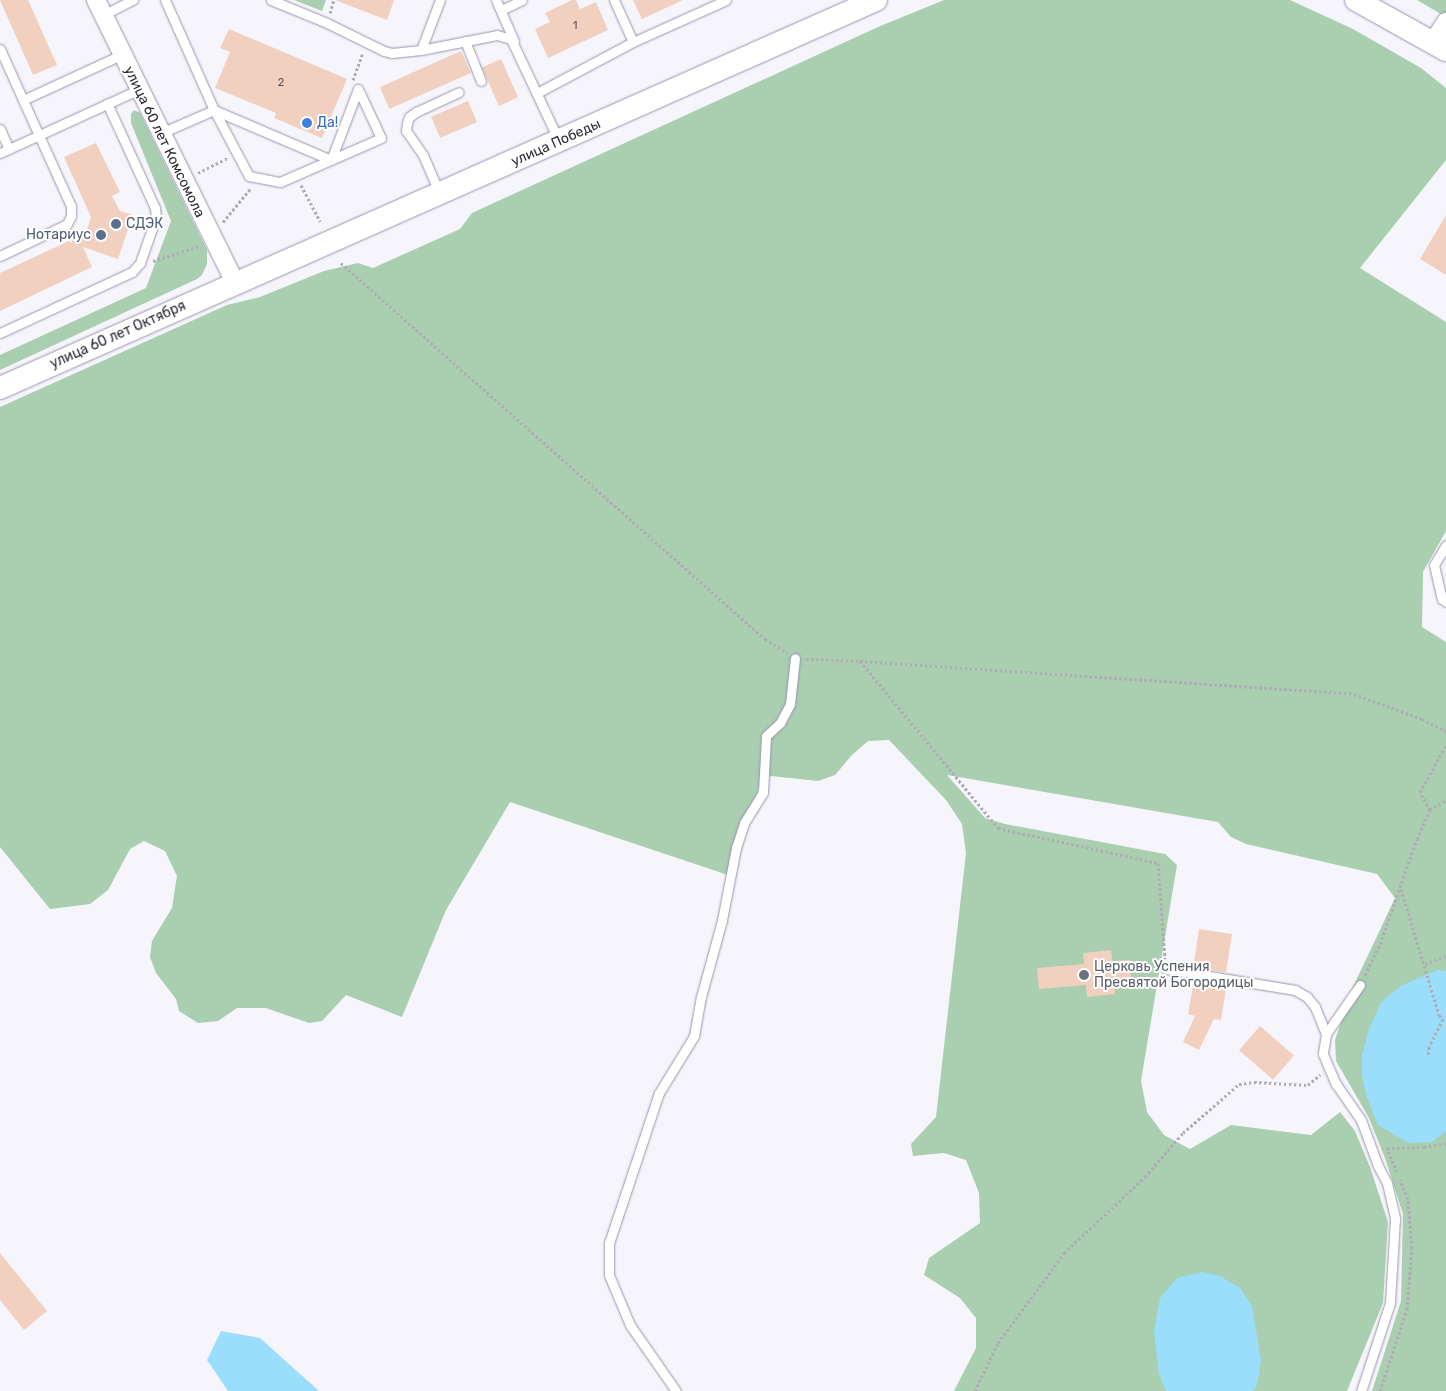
<!DOCTYPE html>
<html>
<head>
<meta charset="utf-8">
<style>
	body { margin:0 }
	#map { position:relative; width:1446px; height:1391px; overflow:hidden; background:#f6f5fb; font-family:Rubik,sans-serif }
	div>[style] { position:absolute }
	.green>* { inset:0; background:#a9ceb0 }
	.water>* { inset:0; background:#9adefb }
	.building>* { inset:0; background:#f2d0bf; transform-origin:0 0 }
	.path>* { height:3px; margin-top:-1.5px; transform-origin:0; background:repeating-linear-gradient(90deg,#aeacb5 0 2.5px,transparent 0 5px) }
	.roads { filter:drop-shadow(0 0 1px #9993b1) drop-shadow(0 0 1px #9993b1) }
	.service>* { height:9px; margin:-4.5px; padding:0 4.5px; transform-origin:4.5px; border-radius:4.5px; background:#fff }
	.minor>* { height:18px; margin:-9px; padding:0 9px; transform-origin:9px; border-radius:9px; background:#fff }
	.tertiary>* { height:22px; margin:-11px; padding:0 11px; transform-origin:11px; border-radius:11px; background:#fff }
	.dots>* { width:14px; height:14px; translate:-50% -50%; box-sizing:border-box; border:2px solid #fff; border-radius:50% }
	span { translate:-50% -50%; white-space:nowrap; text-align:center; line-height:1.15; -webkit-text-stroke:4px #fff; paint-order:stroke }
	.number-label { font-size:11px; color:#5e5358 }
	.number-label span { -webkit-text-stroke-width:0 }
	.shop-label { font-size:14px; color:#366cbe }
	.left { translate:0 -50%; text-align:left }
	.street-label { font-size:14px; color:#2c2936 }
	.service-label { font-size:14px; color:#4e5e75 }
	.right { translate:-100% -50%; text-align:right }
	.worship-label { font-size:14px; color:#5b616d }
</style>
</head>
<body>
<div id="map">
	<div class="green">
		<div style="clip-path:polygon(294px 0,326px 0,322px 11px)"></div>
		<div style="clip-path:polygon(944px 0,1290px 0,1353px 29px,1421px 68px,1446px 88px,1446px 160px,1360px 268px,1446px 322px,1446px 531px,1423px 572px,1422px 627px,1446px 642px,1446px 1391px,1372px 1391px,1401px 1301px,1403px 1214px,1386px 1161px,1369px 1118px,1336px 1061px,1335px 1040px,1353px 987px,1395px 898px,1377px 874px,1246px 844px,1231px 837px,1218px 822px,947px 775px,985px 818px,1005px 824px,1165px 854px,1177px 865px,1141px 1081px,1147px 1112px,1164px 1135px,1190px 1149px,1231px 1125px,1311px 1135px,1340px 1112px,1355px 1131px,1370px 1167px,1388px 1222px,1383px 1303px,1347px 1391px,954px 1391px,976px 1348px,976px 1318px,960px 1298px,924px 1275px,929px 1258px,980px 1223px,979px 1193px,966px 1160px,944px 1153px,913px 1156px,911px 1144px,936px 1117px,966px 853px,962px 824px,946px 800px,889px 740px,868px 741px,852px 755px,835px 775px,818px 781px,771px 776px,759px 786px,734px 877px,510px 802px,446px 910px,402px 1017px,346px 995px,322px 1021px,309px 1023px,266px 1008px,237px 1008px,218px 1021px,198px 1023px,179px 1011px,176px 999px,156px 973px,150px 957px,152px 941px,172px 908px,177px 876px,165px 851px,144px 841px,130px 849px,108px 890px,90px 904px,50px 909px,0 847px,0 407px,227px 305px,260px 297px,324px 271px,358px 263px,373px 268px,460px 229px,472px 213px,878px 27px)"></div>
		<div style="clip-path:polygon(1417px 0,1446px 0,1446px 17px)"></div>
		<div style="clip-path:polygon(134px 110px,140px 113px,207px 250px,207px 264px,202px 275px,197px 279px,0 370px,0 355px,146px 288px,171px 221px,131px 123px,131px 114px)"></div>
	</div>
	<div class="water">
		<div style="clip-path:polygon(1437px 970px,1446px 971px,1446px 1131px,1432px 1142px,1408px 1143px,1378px 1125px,1367px 1098px,1362px 1076px,1362px 1056px,1368px 1032px,1381px 1002px,1401px 986px)"></div>
		<div style="clip-path:polygon(1202px 1272px,1220px 1276px,1240px 1288px,1252px 1306px,1261px 1361px,1257px 1385px,1253px 1391px,1166px 1391px,1159px 1374px,1154px 1332px,1160px 1298px,1177px 1278px)"></div>
		<div style="clip-path:polygon(221px 1331px,260px 1338px,319px 1391px,228px 1391px,207px 1360px)"></div>
	</div>
	<div class="building">
		<div style="clip-path:polygon(0 0,28px 0,57px 65px,33px 75px)"></div>
		<div style="clip-path:polygon(335px 0,394px 0,387px 20px)"></div>
		<div style="clip-path:polygon(572px 0,576px 0,580px 9px,596px 2px,608px 30px,548px 58px,535px 29px,550px 22px,545px 13px)"></div>
		<div style="clip-path:polygon(633px 0,683px 0,642px 19px)"></div>
		<div style="clip-path:polygon(229px 29px,347px 79px,322px 138px,274px 118px,276px 113px,215px 88px,230px 52px,220px 48px)"></div>
		<div style="left:461px;top:51px;width:24px;height:89px;rotate:66deg"></div>
		<div style="left:501px;top:59px;width:42px;height:21px;rotate:66deg"></div>
		<div style="left:468px;top:101px;width:23px;height:40px;rotate:67deg"></div>
		<div style="clip-path:polygon(96px 143px,120px 192px,112px 196px,120px 211px,133px 215px,118px 259px,83px 247px,92px 267px,0 311px,0 273px,86px 233px,91px 217px,64px 157px)"></div>
		<div style="clip-path:polygon(1446px 215px,1446px 275px,1420px 259px)"></div>
		<div style="clip-path:polygon(1199px 929px,1232px 934px,1226px 972px,1196px 968px,1197px 962px,1194px 962px)"></div>
		<div style="clip-path:polygon(1111px 950px,1112px 961px,1130px 960px,1132px 982px,1114px 983px,1115px 994px,1087px 997px,1086px 985px,1039px 989px,1037px 968px,1084px 964px,1083px 953px)"></div>
		<div style="clip-path:polygon(1194px 980px,1224px 985px,1223px 990px,1226px 990px,1221px 1020px,1214px 1019px,1199px 1050px,1183px 1042px,1195px 1016px,1188px 1014px)"></div>
		<div style="left:1260px;top:1026px;width:45px;height:32px;rotate:41deg"></div>
		<div style="clip-path:polygon(0 1253px,47px 1311px,24px 1330px,0 1300px)"></div>
	</div>
	<div class="path">
		<div style="left:330px;top:13px;width:14px;rotate:-73deg"></div>
		<div style="left:353px;top:80px;width:29px;rotate:-70deg"></div>
		<div style="left:198px;top:173px;width:33px;rotate:-27deg"></div>
		<div style="left:301px;top:185px;width:41px;rotate:62.2deg"></div>
		<div style="left:223px;top:222px;width:44px;rotate:-50.5deg"></div>
		<div style="left:153px;top:261px;width:48px;rotate:-18.1deg"></div>
		<div style="left:341px;top:263px;width:567px;rotate:41.57deg"></div>
		<div style="left:765px;top:639px;width:26px;rotate:32deg"></div>
		<div style="left:806px;top:659px;width:54px;rotate:2.1deg"></div>
		<div style="left:860px;top:661px;width:217px;rotate:50.4deg"></div>
		<div style="left:998px;top:828px;width:164px;rotate:12.3deg"></div>
		<div style="left:1158px;top:863px;width:96px;rotate:85.8deg"></div>
		<div style="left:860px;top:661px;width:495px;rotate:3.8deg"></div>
		<div style="left:1354px;top:694px;width:72px;rotate:20.2deg"></div>
		<div style="left:1422px;top:719px;width:27px;rotate:27deg"></div>
		<div style="left:1430px;top:810px;width:19px;rotate:-32deg"></div>
		<div style="left:1401px;top:889px;width:132px;rotate:73.2deg"></div>
		<div style="left:1439px;top:1015px;width:6px;rotate:45deg"></div>
		<div style="left:1443px;top:1019px;width:31px;rotate:117deg"></div>
		<div style="left:1429px;top:1047px;width:9px;rotate:96deg"></div>
		<div style="left:1425px;top:964px;width:22px;rotate:-21deg"></div>
		<div style="left:1365px;top:975px;width:34px;rotate:-64deg"></div>
		<div style="left:1380px;top:944px;width:111px;rotate:-70.6deg"></div>
		<div style="left:1417px;top:839px;width:32px;rotate:-66deg"></div>
		<div style="left:1430px;top:810px;width:21px;rotate:-119deg"></div>
		<div style="left:1420px;top:792px;width:54px;rotate:-61deg"></div>
		<div style="left:1397px;top:1172px;width:26px;rotate:-113deg"></div>
		<div style="left:1387px;top:1148px;width:37px;rotate:-2deg"></div>
		<div style="left:1424px;top:1147px;width:22px;rotate:-10deg"></div>
		<div style="left:975px;top:1391px;width:53px;rotate:-64.4deg"></div>
		<div style="left:998px;top:1343px;width:112px;rotate:-53.7deg"></div>
		<div style="left:1064px;top:1253px;width:111px;rotate:-43.2deg"></div>
		<div style="left:1145px;top:1177px;width:58px;rotate:-49.2deg"></div>
		<div style="left:1183px;top:1133px;width:74px;rotate:-41.2deg"></div>
		<div style="left:1239px;top:1084px;width:15px;rotate:-8deg"></div>
		<div style="left:1254px;top:1082px;width:54px;rotate:3.2deg"></div>
		<div style="left:1308px;top:1085px;width:16px;rotate:-40deg"></div>
		<div style="left:1380px;top:1391px;width:86px;rotate:-71.8deg"></div>
		<div style="left:1407px;top:1309px;width:61px;rotate:-85.3deg"></div>
		<div style="left:1412px;top:1248px;width:49px;rotate:-94.7deg"></div>
		<div style="left:1408px;top:1199px;width:21px;rotate:-113deg"></div>
	</div>
	<div class="roads">
		<div class="service">
			<div style="left:271px;top:0;width:61px;rotate:22.3deg"></div>
			<div style="left:327px;top:23px;width:64px;rotate:26.2deg"></div>
			<div style="left:384px;top:51px;width:8px;rotate:14deg"></div>
			<div style="left:392px;top:53px;width:29px;rotate:-6deg"></div>
			<div style="left:421px;top:50px;width:77px;rotate:-11.2deg"></div>
			<div style="left:497px;top:35px;width:15px;rotate:16deg"></div>
			<div style="left:511px;top:39px;width:113px;rotate:64.8deg"></div>
			<div style="left:496px;top:0;width:45px;rotate:66.3deg"></div>
			<div style="left:614px;top:0;width:46px;rotate:65.7deg"></div>
			<div style="left:501px;top:10px;width:23px;rotate:-25deg"></div>
			<div style="left:103px;top:15px;width:34px;rotate:-27deg"></div>
			<div style="left:465px;top:41px;width:43px;rotate:68.2deg"></div>
			<div style="left:0;top:49px;width:172px;rotate:65.7deg"></div>
			<div style="left:71px;top:206px;width:10px;rotate:90deg"></div>
			<div style="left:71px;top:216px;width:9px;rotate:117deg"></div>
			<div style="left:67px;top:224px;width:74px;rotate:154.5deg"></div>
			<div style="left:421px;top:50px;width:53px;rotate:-69.2deg"></div>
			<div style="left:537px;top:93px;width:109px;rotate:-28deg"></div>
			<div style="left:633px;top:42px;width:102px;rotate:-24.3deg"></div>
			<div style="left:23px;top:100px;width:108px;rotate:-24.7deg"></div>
			<div style="left:214px;top:110px;width:75px;rotate:62.1deg"></div>
			<div style="left:249px;top:176px;width:32px;rotate:11deg"></div>
			<div style="left:280px;top:182px;width:110px;rotate:-23.5deg"></div>
			<div style="left:381px;top:138px;width:54px;rotate:-115.1deg"></div>
			<div style="left:214px;top:110px;width:127px;rotate:23.1deg"></div>
			<div style="left:0;top:129px;width:22px;rotate:66deg"></div>
			<div style="left:161px;top:133px;width:58px;rotate:-23.5deg"></div>
			<div style="left:214px;top:110px;width:120px;rotate:-114deg"></div>
			<div style="left:0;top:153px;width:154px;rotate:-24.6deg"></div>
			<div style="left:331px;top:160px;width:76px;rotate:-69.2deg"></div>
			<div style="left:439px;top:192px;width:40px;rotate:-113.4deg"></div>
			<div style="left:423px;top:155px;width:29px;rotate:-125deg"></div>
			<div style="left:406px;top:131px;width:8px;rotate:-83deg"></div>
			<div style="left:407px;top:123px;width:6px;rotate:-72deg"></div>
			<div style="left:409px;top:117px;width:9px;rotate:-36deg"></div>
			<div style="left:416px;top:112px;width:47px;rotate:-24.9deg"></div>
			<div style="left:0;top:333px;width:145px;rotate:-24.8deg"></div>
			<div style="left:132px;top:272px;width:12px;rotate:-48deg"></div>
			<div style="left:140px;top:263px;width:49px;rotate:-70.8deg"></div>
			<div style="left:156px;top:217px;width:9px;rotate:-96deg"></div>
			<div style="left:155px;top:208px;width:115px;rotate:-114.6deg"></div>
			<div style="left:1446px;top:545px;width:23px;rotate:121deg"></div>
			<div style="left:1434px;top:565px;width:35px;rotate:77deg"></div>
			<div style="left:1442px;top:599px;width:5px;rotate:37deg"></div>
			<div style="left:1166px;top:969px;width:131px;rotate:9.2deg"></div>
			<div style="left:1295px;top:990px;width:14px;rotate:30deg"></div>
			<div style="left:1307px;top:997px;width:13px;rotate:51deg"></div>
			<div style="left:1315px;top:1007px;width:29px;rotate:68deg"></div>
			<div style="left:1360px;top:985px;width:60px;rotate:124.8deg"></div>
			<div style="left:1326px;top:1034px;width:20px;rotate:99deg"></div>
			<div style="left:1323px;top:1054px;width:33px;rotate:67deg"></div>
			<div style="left:1336px;top:1084px;width:44px;rotate:55.2deg"></div>
			<div style="left:1361px;top:1120px;width:49px;rotate:69.7deg"></div>
			<div style="left:1378px;top:1166px;width:19px;rotate:62deg"></div>
			<div style="left:1387px;top:1183px;width:37px;rotate:77deg"></div>
			<div style="left:1395px;top:1219px;width:84px;rotate:93.4deg"></div>
			<div style="left:1390px;top:1303px;width:93px;rotate:108.2deg"></div>
			<div style="left:676px;top:1391px;width:80px;rotate:-124.9deg"></div>
			<div style="left:630px;top:1325px;width:54px;rotate:-112.8deg"></div>
			<div style="left:609px;top:1275px;width:32px;rotate:-90deg"></div>
			<div style="left:609px;top:1243px;width:158px;rotate:-71.6deg"></div>
			<div style="left:659px;top:1093px;width:67px;rotate:-58.4deg"></div>
			<div style="left:694px;top:1036px;width:40px;rotate:-80deg"></div>
			<div style="left:701px;top:997px;width:80px;rotate:-74.7deg"></div>
			<div style="left:722px;top:920px;width:73px;rotate:-79deg"></div>
			<div style="left:736px;top:848px;width:26px;rotate:-72deg"></div>
			<div style="left:744px;top:823px;width:36px;rotate:-58deg"></div>
			<div style="left:763px;top:792px;width:56px;rotate:-86.9deg"></div>
			<div style="left:766px;top:736px;width:19px;rotate:-43deg"></div>
			<div style="left:780px;top:723px;width:21px;rotate:-62deg"></div>
			<div style="left:790px;top:704px;width:46px;rotate:-83.8deg"></div>
		</div>
		<div class="minor">
			<div style="left:96px;top:0;width:315px;rotate:63.8deg"></div>
			<div style="left:1433px;top:42px;width:24px;rotate:-57deg"></div>
		</div>
		<div class="tertiary">
			<div style="left:1356px;top:0;width:103px;rotate:29.1deg"></div>
			<div style="left:0;top:388px;width:958px;rotate:-23.89deg"></div>
		</div>
	</div>
	<div class="dots">
		<div style="left:307px;top:123px;background:#3f7fe0"></div>
		<div style="left:116px;top:224px;background:#5c6f8a"></div>
		<div style="left:101px;top:235px;background:#5c6f8a"></div>
		<div style="left:1084px;top:975px;background:#6b7280"></div>
	</div>
	<div class="number-label">
		<span style="left:575px;top:26px">1</span>
		<span style="left:281px;top:83px">2</span>
	</div>
	<div class="shop-label">
		<span class="left" style="left:317px;top:123px">Да!</span>
	</div>
	<div class="street-label">
		<span style="left:164px;top:142px;rotate:64deg">улица 60 лет Комсомола</span>
		<span style="left:556px;top:143px;rotate:-24deg">улица Победы</span>
		<span style="left:118px;top:335px;rotate:-24deg">улица 60 лет Октября</span>
	</div>
	<div class="service-label">
		<span class="left" style="left:126px;top:224px">СДЭК</span>
		<span class="right" style="left:91px;top:235px">Нотариус</span>
	</div>
	<div class="worship-label">
		<span class="left" style="left:1094px;top:975px">Церковь Успения<br>Пресвятой Богородицы</span>
	</div>
</div>
</body>
</html>
